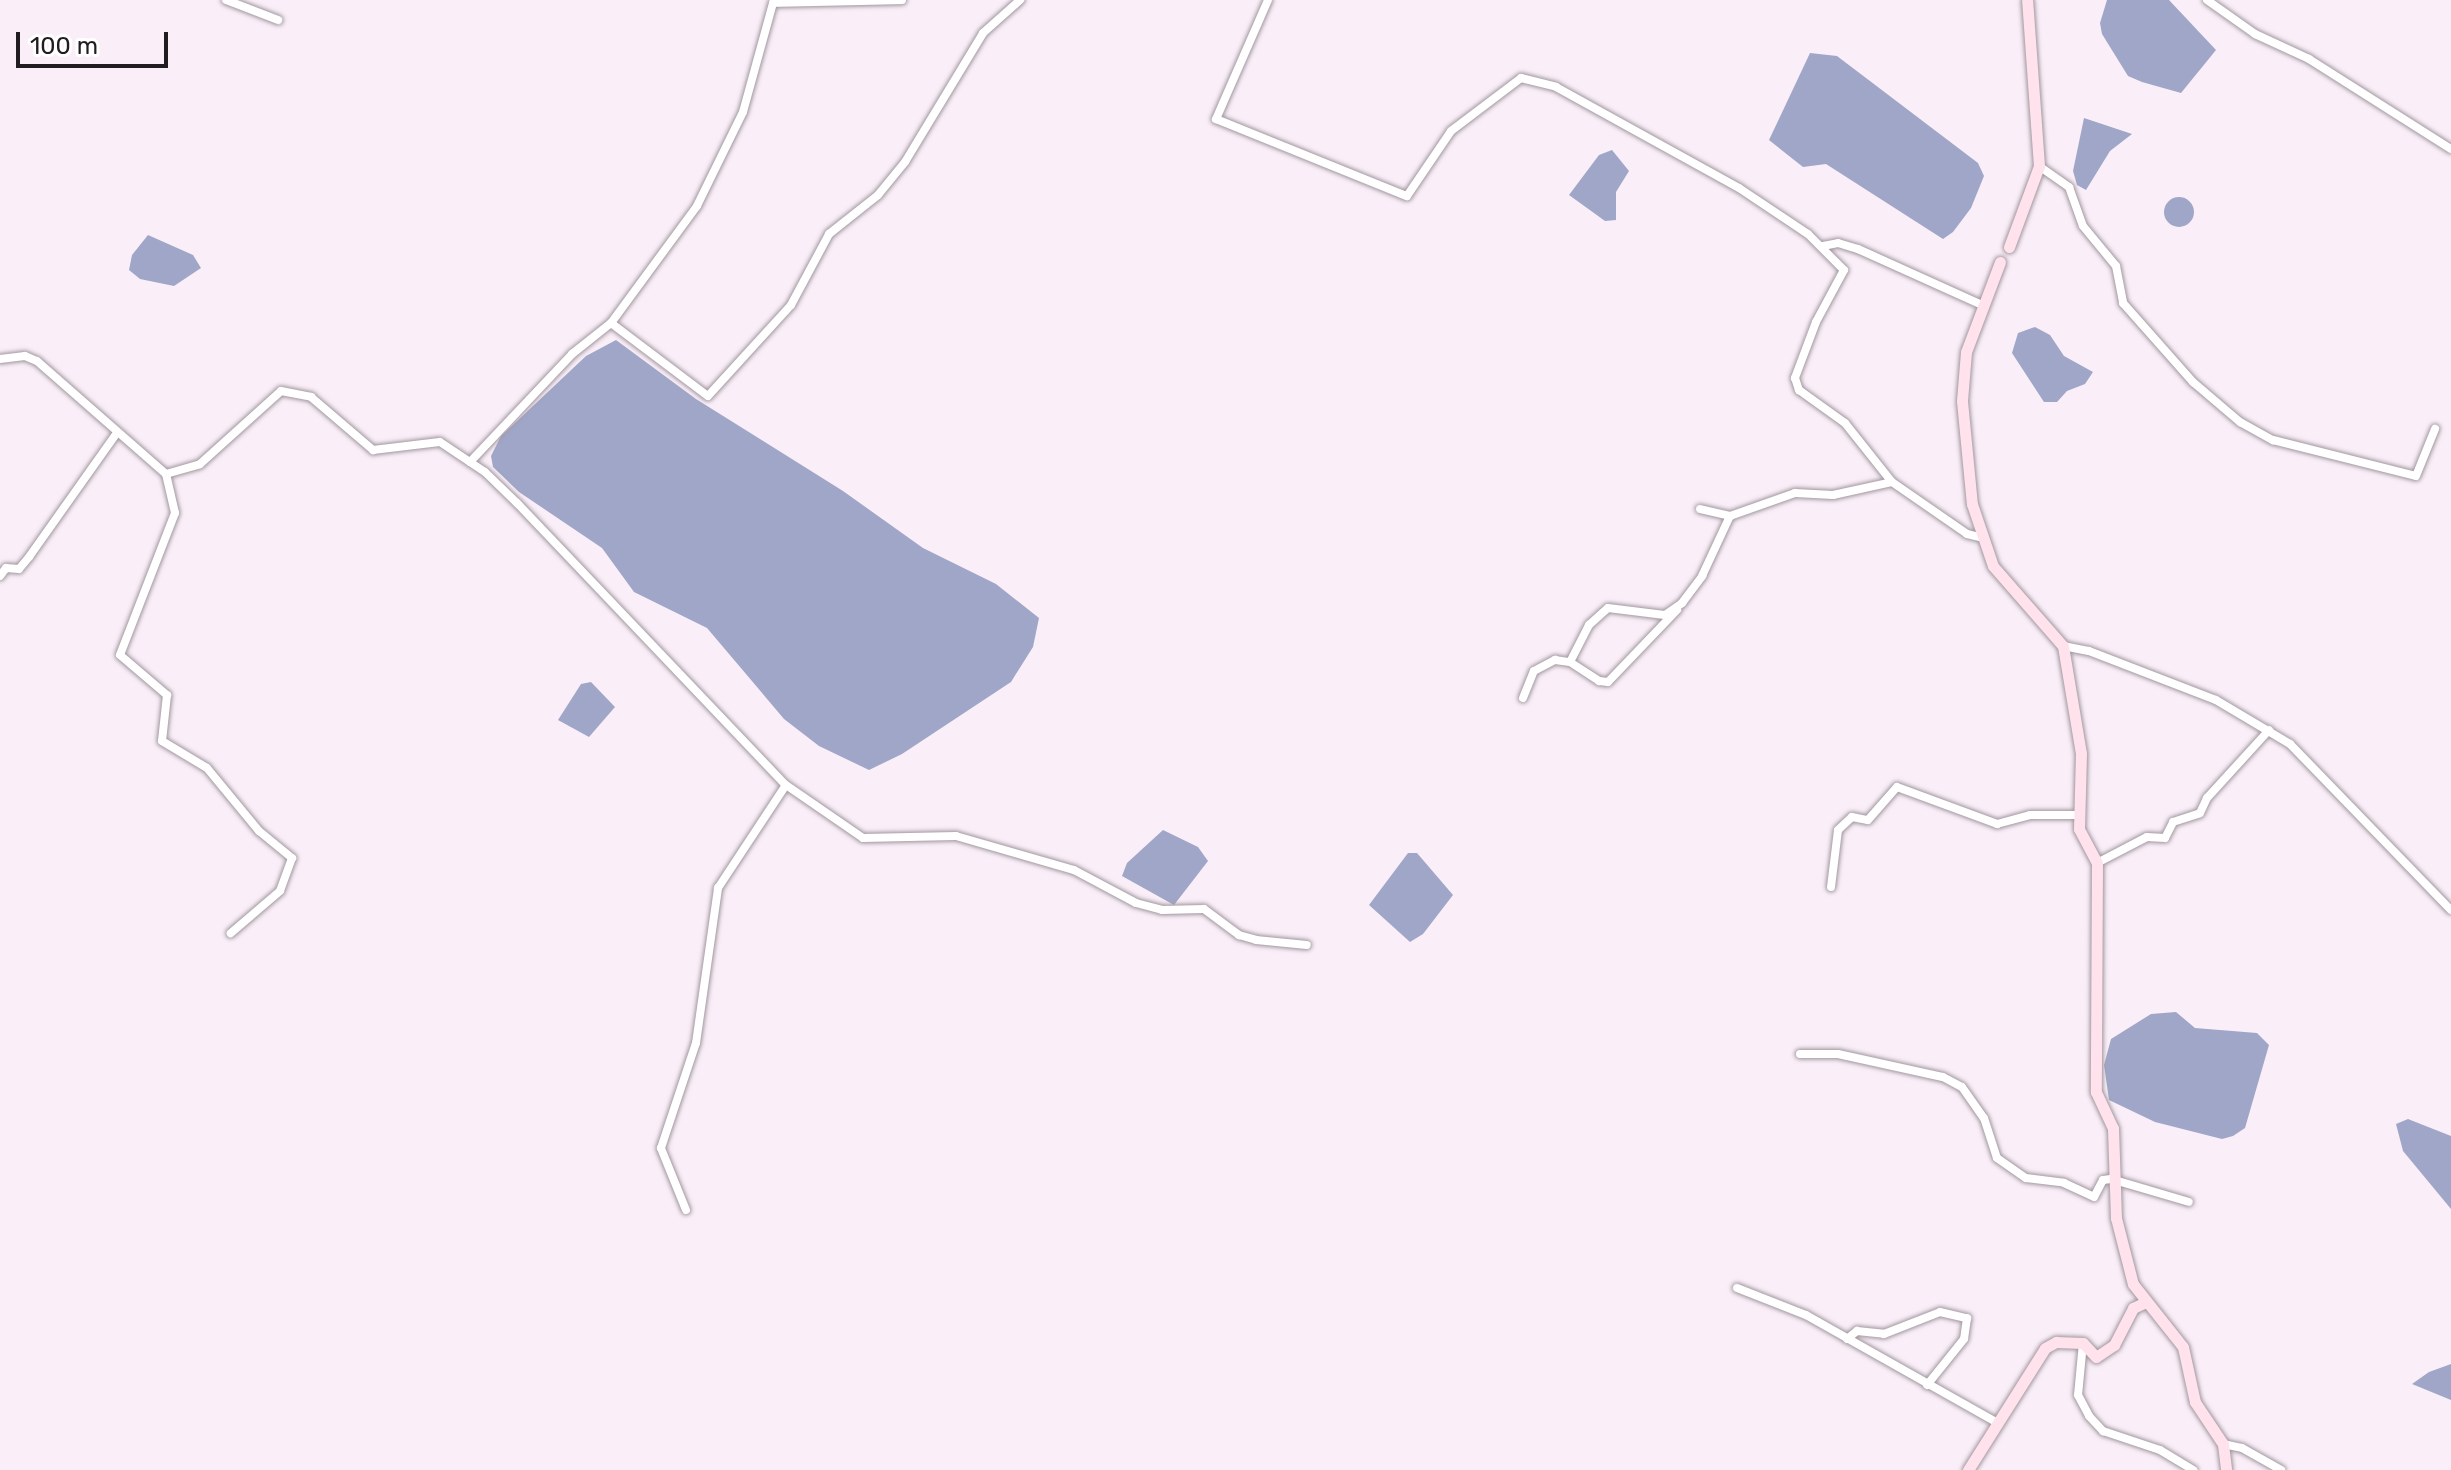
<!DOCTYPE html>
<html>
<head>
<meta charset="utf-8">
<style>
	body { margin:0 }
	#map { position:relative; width:2451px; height:1470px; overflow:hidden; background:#faeff8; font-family:Rubik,sans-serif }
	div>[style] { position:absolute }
	.water>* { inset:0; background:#a0a6c7 }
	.round { border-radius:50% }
	.roads { filter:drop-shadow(0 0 2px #a1979f) drop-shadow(0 0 2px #a1979f) }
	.street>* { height:8px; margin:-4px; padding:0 4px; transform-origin:4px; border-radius:4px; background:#fff }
	.secondary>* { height:11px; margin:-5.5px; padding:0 5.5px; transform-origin:5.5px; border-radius:5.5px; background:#ffe2eb }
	span { translate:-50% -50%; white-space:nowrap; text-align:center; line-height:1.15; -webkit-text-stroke:8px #fff; paint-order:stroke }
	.scale { position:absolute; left:16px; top:32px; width:152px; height:36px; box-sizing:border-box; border:4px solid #201c1f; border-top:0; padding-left:10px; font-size:24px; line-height:28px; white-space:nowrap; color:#201c1f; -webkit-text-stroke:6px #fff; paint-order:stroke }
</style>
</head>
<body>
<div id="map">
	<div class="water">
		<div style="clip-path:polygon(2107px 0,2169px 0,2216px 50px,2181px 93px,2142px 82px,2128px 76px,2102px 34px,2100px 23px)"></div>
		<div style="clip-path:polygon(1810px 53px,1837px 56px,1978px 163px,1984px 176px,1971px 208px,1953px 232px,1943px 239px,1826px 164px,1803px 167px,1769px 140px)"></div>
		<div style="clip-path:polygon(2084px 118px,2132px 134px,2110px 151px,2086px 190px,2077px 185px,2073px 171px)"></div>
		<div style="clip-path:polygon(1612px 150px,1629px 171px,1616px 192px,1616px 220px,1605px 221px,1569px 195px,1599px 155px)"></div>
		<div class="round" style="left:2164px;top:197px;width:30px;height:30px"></div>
		<div style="clip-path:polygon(148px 235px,193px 255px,201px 268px,174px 286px,140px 279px,129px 270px,132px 255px)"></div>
		<div style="clip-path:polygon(2035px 327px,2050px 335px,2064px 356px,2093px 372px,2085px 384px,2067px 391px,2057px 402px,2044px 402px,2012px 353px,2018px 333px)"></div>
		<div style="clip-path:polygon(616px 340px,696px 399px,843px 491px,923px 548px,996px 584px,1039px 618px,1033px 647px,1011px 682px,902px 754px,869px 770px,819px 746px,784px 719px,707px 628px,634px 592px,602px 548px,519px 492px,493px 467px,491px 456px,501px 436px,586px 356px)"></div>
		<div style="clip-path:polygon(591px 682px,615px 707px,589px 737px,558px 720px,581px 684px)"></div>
		<div style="clip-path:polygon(1163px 830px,1198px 847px,1208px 861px,1174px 905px,1122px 876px,1127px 863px)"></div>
		<div style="clip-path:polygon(1408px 853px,1417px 853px,1453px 895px,1423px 934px,1410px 942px,1369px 905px)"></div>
		<div style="clip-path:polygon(2176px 1012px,2195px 1028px,2257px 1033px,2269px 1045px,2245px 1128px,2233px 1136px,2222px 1139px,2155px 1122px,2109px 1100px,2104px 1065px,2111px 1039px,2151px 1014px)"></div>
		<div style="clip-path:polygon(2408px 1119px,2451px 1136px,2451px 1209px,2403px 1151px,2396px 1124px)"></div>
		<div style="clip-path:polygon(2451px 1364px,2451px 1400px,2412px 1384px,2429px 1372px)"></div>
	</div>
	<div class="roads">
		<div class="street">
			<div style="left:226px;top:0;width:56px;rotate:21deg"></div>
			<div style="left:902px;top:0;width:129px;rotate:178.7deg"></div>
			<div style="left:773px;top:3px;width:113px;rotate:105.4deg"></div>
			<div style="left:743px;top:112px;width:105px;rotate:116.1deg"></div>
			<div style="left:697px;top:206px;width:145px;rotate:126.3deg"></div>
			<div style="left:611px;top:323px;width:121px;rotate:37deg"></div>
			<div style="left:708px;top:396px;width:123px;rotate:-47.6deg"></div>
			<div style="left:791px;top:305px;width:81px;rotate:-61.8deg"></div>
			<div style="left:829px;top:234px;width:63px;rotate:-38.5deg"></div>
			<div style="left:878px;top:195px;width:43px;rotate:-50.7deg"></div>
			<div style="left:905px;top:162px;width:151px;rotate:-58.8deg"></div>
			<div style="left:983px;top:33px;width:50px;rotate:-41.7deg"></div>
			<div style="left:1268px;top:0;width:130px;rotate:113.6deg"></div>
			<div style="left:1216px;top:119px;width:206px;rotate:22deg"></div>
			<div style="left:1407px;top:196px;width:78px;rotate:-55.9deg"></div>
			<div style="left:1451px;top:131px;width:88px;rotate:-37.1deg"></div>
			<div style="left:1521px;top:78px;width:36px;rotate:14deg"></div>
			<div style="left:1556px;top:87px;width:209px;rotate:28.9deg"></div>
			<div style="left:1739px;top:188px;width:83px;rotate:33.7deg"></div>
			<div style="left:1808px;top:234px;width:51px;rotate:45deg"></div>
			<div style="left:1844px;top:270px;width:59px;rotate:118.3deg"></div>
			<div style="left:1816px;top:322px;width:60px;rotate:110.6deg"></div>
			<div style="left:1795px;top:378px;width:13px;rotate:72deg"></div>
			<div style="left:1799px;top:390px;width:57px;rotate:35.7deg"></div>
			<div style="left:1845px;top:423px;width:75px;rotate:51.5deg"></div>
			<div style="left:1892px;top:482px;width:91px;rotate:34.7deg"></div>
			<div style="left:1967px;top:534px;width:12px;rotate:14deg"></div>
			<div style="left:2207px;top:0;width:59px;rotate:35.3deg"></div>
			<div style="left:2255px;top:34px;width:60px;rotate:24.8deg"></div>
			<div style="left:2309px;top:59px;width:168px;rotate:32.4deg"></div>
			<div style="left:2039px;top:166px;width:37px;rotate:35deg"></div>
			<div style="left:2069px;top:187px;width:41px;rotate:70.3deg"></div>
			<div style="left:2083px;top:226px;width:52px;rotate:50.5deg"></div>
			<div style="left:2116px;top:266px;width:38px;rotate:79deg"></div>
			<div style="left:2123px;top:303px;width:106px;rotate:48.5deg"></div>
			<div style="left:2193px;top:382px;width:62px;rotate:40.4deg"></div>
			<div style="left:2240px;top:422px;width:38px;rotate:29deg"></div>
			<div style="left:2273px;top:440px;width:147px;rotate:14.1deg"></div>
			<div style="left:2416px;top:476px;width:51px;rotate:-68deg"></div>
			<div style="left:1823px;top:246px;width:15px;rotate:-11deg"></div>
			<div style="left:1838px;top:243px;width:21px;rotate:17deg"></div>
			<div style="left:1858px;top:249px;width:134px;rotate:24.3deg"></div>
			<div style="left:0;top:359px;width:25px;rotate:-7deg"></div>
			<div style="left:25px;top:356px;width:13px;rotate:23deg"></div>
			<div style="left:37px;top:361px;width:171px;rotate:41.2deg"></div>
			<div style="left:166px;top:474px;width:35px;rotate:-16deg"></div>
			<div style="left:200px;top:464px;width:109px;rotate:-42deg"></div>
			<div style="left:281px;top:391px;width:31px;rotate:11deg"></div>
			<div style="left:311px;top:397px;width:82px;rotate:40.5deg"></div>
			<div style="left:373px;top:450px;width:67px;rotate:-6.8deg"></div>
			<div style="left:440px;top:442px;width:54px;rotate:33.7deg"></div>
			<div style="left:485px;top:472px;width:45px;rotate:44.1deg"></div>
			<div style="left:517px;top:503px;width:390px;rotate:46.4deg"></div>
			<div style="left:786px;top:785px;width:93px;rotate:34.5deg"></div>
			<div style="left:863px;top:838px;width:93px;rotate:-1.2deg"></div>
			<div style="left:956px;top:836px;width:123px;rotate:16.1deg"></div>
			<div style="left:1074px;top:870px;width:70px;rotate:28deg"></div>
			<div style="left:1136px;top:903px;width:27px;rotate:15deg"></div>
			<div style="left:1162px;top:910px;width:42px;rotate:-1.4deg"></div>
			<div style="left:1204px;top:909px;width:44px;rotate:36.6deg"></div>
			<div style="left:1239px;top:935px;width:18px;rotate:16deg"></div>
			<div style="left:1256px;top:940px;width:51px;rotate:5.6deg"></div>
			<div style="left:470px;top:462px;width:149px;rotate:-46.6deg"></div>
			<div style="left:572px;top:354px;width:50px;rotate:-38.5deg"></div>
			<div style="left:166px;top:474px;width:40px;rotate:77deg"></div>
			<div style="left:175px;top:513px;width:152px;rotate:111.2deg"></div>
			<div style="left:120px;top:655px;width:62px;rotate:40.4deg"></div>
			<div style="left:167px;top:695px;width:46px;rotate:96.2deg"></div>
			<div style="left:162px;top:741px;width:52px;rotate:31deg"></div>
			<div style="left:207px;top:768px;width:82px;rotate:50.5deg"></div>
			<div style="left:259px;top:831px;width:43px;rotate:39.3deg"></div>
			<div style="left:292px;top:858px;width:35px;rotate:110deg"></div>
			<div style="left:280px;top:891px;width:65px;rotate:139.4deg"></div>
			<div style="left:1700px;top:509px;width:31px;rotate:13deg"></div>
			<div style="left:0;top:576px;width:10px;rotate:-53deg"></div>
			<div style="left:6px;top:568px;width:13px;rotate:4deg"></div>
			<div style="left:19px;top:569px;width:16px;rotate:-50deg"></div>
			<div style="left:29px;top:557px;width:151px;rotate:-54.7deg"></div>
			<div style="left:2063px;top:646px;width:26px;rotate:11deg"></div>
			<div style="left:2089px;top:651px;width:136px;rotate:21.1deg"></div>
			<div style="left:2216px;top:700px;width:86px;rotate:30.7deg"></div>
			<div style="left:2290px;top:744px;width:231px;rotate:45.9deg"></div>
			<div style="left:1570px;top:662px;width:35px;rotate:33deg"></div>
			<div style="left:1599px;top:681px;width:9px;rotate:6deg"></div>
			<div style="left:1608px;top:682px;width:100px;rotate:-46.2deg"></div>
			<div style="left:1523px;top:698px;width:29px;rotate:-68deg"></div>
			<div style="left:1534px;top:671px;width:24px;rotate:-28deg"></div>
			<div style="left:1555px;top:660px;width:15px;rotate:8deg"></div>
			<div style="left:1570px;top:662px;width:42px;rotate:-62.8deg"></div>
			<div style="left:1589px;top:625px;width:25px;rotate:-42deg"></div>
			<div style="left:1608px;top:608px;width:57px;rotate:7deg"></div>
			<div style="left:1665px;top:615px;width:21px;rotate:-35deg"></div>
			<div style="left:1682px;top:603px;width:34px;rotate:-53deg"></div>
			<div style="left:1702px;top:576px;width:66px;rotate:-65deg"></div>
			<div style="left:1730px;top:516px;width:69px;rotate:-19.5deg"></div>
			<div style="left:1795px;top:493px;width:38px;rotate:3deg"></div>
			<div style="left:1833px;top:495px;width:60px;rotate:-12.4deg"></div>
			<div style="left:2097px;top:863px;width:56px;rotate:-27.5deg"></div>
			<div style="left:2147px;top:837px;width:18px;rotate:3deg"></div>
			<div style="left:2165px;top:838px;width:18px;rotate:-63deg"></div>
			<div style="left:2173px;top:822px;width:28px;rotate:-18deg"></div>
			<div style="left:2200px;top:813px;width:17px;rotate:-65deg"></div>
			<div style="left:2207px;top:798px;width:92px;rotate:-47.6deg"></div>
			<div style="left:1831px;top:887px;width:57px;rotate:-83deg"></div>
			<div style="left:1838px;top:830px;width:19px;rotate:-43deg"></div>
			<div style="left:1852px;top:817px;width:16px;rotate:11deg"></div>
			<div style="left:1868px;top:820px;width:44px;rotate:-48.7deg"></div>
			<div style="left:1897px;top:787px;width:107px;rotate:20.3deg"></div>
			<div style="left:1997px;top:824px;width:34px;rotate:-15deg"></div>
			<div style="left:2030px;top:815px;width:50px"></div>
			<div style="left:1800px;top:1054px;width:38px"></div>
			<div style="left:1838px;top:1054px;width:107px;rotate:12.4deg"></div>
			<div style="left:1943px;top:1077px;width:21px;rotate:28deg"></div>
			<div style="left:1962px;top:1087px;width:38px;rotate:55deg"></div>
			<div style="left:1984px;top:1118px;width:42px;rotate:72deg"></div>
			<div style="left:1997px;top:1158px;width:35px;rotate:35deg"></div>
			<div style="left:2026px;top:1178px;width:38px;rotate:7deg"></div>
			<div style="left:2064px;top:1183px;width:33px;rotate:25deg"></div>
			<div style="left:2094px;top:1197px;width:19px;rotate:-62deg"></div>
			<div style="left:2103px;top:1180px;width:8px;rotate:-7deg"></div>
			<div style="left:2111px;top:1179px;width:81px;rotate:16.4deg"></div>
			<div style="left:686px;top:1210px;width:67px;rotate:-112deg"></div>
			<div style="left:661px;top:1148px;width:111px;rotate:-71.6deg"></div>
			<div style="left:696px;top:1043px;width:157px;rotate:-81.9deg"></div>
			<div style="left:718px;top:888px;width:123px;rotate:-56.6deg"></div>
			<div style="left:1737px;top:1288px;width:74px;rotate:21.4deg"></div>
			<div style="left:1806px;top:1315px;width:218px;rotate:29.4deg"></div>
			<div style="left:1847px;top:1339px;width:13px;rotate:-39deg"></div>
			<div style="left:1857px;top:1331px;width:27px;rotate:6deg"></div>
			<div style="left:1884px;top:1334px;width:60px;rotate:-21.4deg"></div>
			<div style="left:1940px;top:1312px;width:28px;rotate:13deg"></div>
			<div style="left:1967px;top:1318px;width:21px;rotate:98deg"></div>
			<div style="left:1964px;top:1339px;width:59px;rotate:128.8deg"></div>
			<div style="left:2083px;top:1343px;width:52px;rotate:95.5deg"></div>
			<div style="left:2078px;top:1395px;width:24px;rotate:62deg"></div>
			<div style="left:2089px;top:1416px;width:21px;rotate:47deg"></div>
			<div style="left:2103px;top:1431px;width:60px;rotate:18.4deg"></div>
			<div style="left:2160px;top:1450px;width:39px;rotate:31deg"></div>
			<div style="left:2223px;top:1444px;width:19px;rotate:12deg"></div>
			<div style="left:2242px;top:1448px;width:45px;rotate:29.4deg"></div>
		</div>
		<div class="secondary">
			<div style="left:2009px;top:247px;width:86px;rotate:-69.7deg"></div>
			<div style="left:2039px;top:166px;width:166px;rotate:-94.1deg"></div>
			<div style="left:2000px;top:262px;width:96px;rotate:110.7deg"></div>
			<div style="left:1966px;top:352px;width:49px;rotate:94.7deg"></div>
			<div style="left:1962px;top:401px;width:103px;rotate:84.5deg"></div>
			<div style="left:1972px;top:504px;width:65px;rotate:71.3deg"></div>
			<div style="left:1993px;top:566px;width:106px;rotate:48.8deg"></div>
			<div style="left:2063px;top:646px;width:109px;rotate:80.5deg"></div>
			<div style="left:2081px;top:753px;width:76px;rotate:91.5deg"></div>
			<div style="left:2079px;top:829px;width:38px;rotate:62deg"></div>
			<div style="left:2097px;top:863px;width:229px;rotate:90.3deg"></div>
			<div style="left:2096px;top:1092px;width:40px;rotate:65deg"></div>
			<div style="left:2113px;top:1128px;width:90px;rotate:88.1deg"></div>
			<div style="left:2116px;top:1218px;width:68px;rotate:75.6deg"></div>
			<div style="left:2133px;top:1284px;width:80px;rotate:51.6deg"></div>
			<div style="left:2183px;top:1347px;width:56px;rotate:77.7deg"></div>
			<div style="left:2195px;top:1402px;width:50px;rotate:56.3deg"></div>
			<div style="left:2223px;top:1444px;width:26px;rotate:83deg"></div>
			<div style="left:1968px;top:1470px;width:144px;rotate:-57.7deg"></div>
			<div style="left:2045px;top:1348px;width:13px;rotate:-29deg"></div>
			<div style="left:2056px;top:1342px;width:27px;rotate:2deg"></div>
			<div style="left:2083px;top:1343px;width:19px;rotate:47deg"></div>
			<div style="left:2096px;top:1357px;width:22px;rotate:-34deg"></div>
			<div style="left:2114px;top:1345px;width:42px;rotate:-62.8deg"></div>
			<div style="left:2133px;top:1308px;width:14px;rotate:-25deg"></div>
		</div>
	</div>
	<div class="scale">100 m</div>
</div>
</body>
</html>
